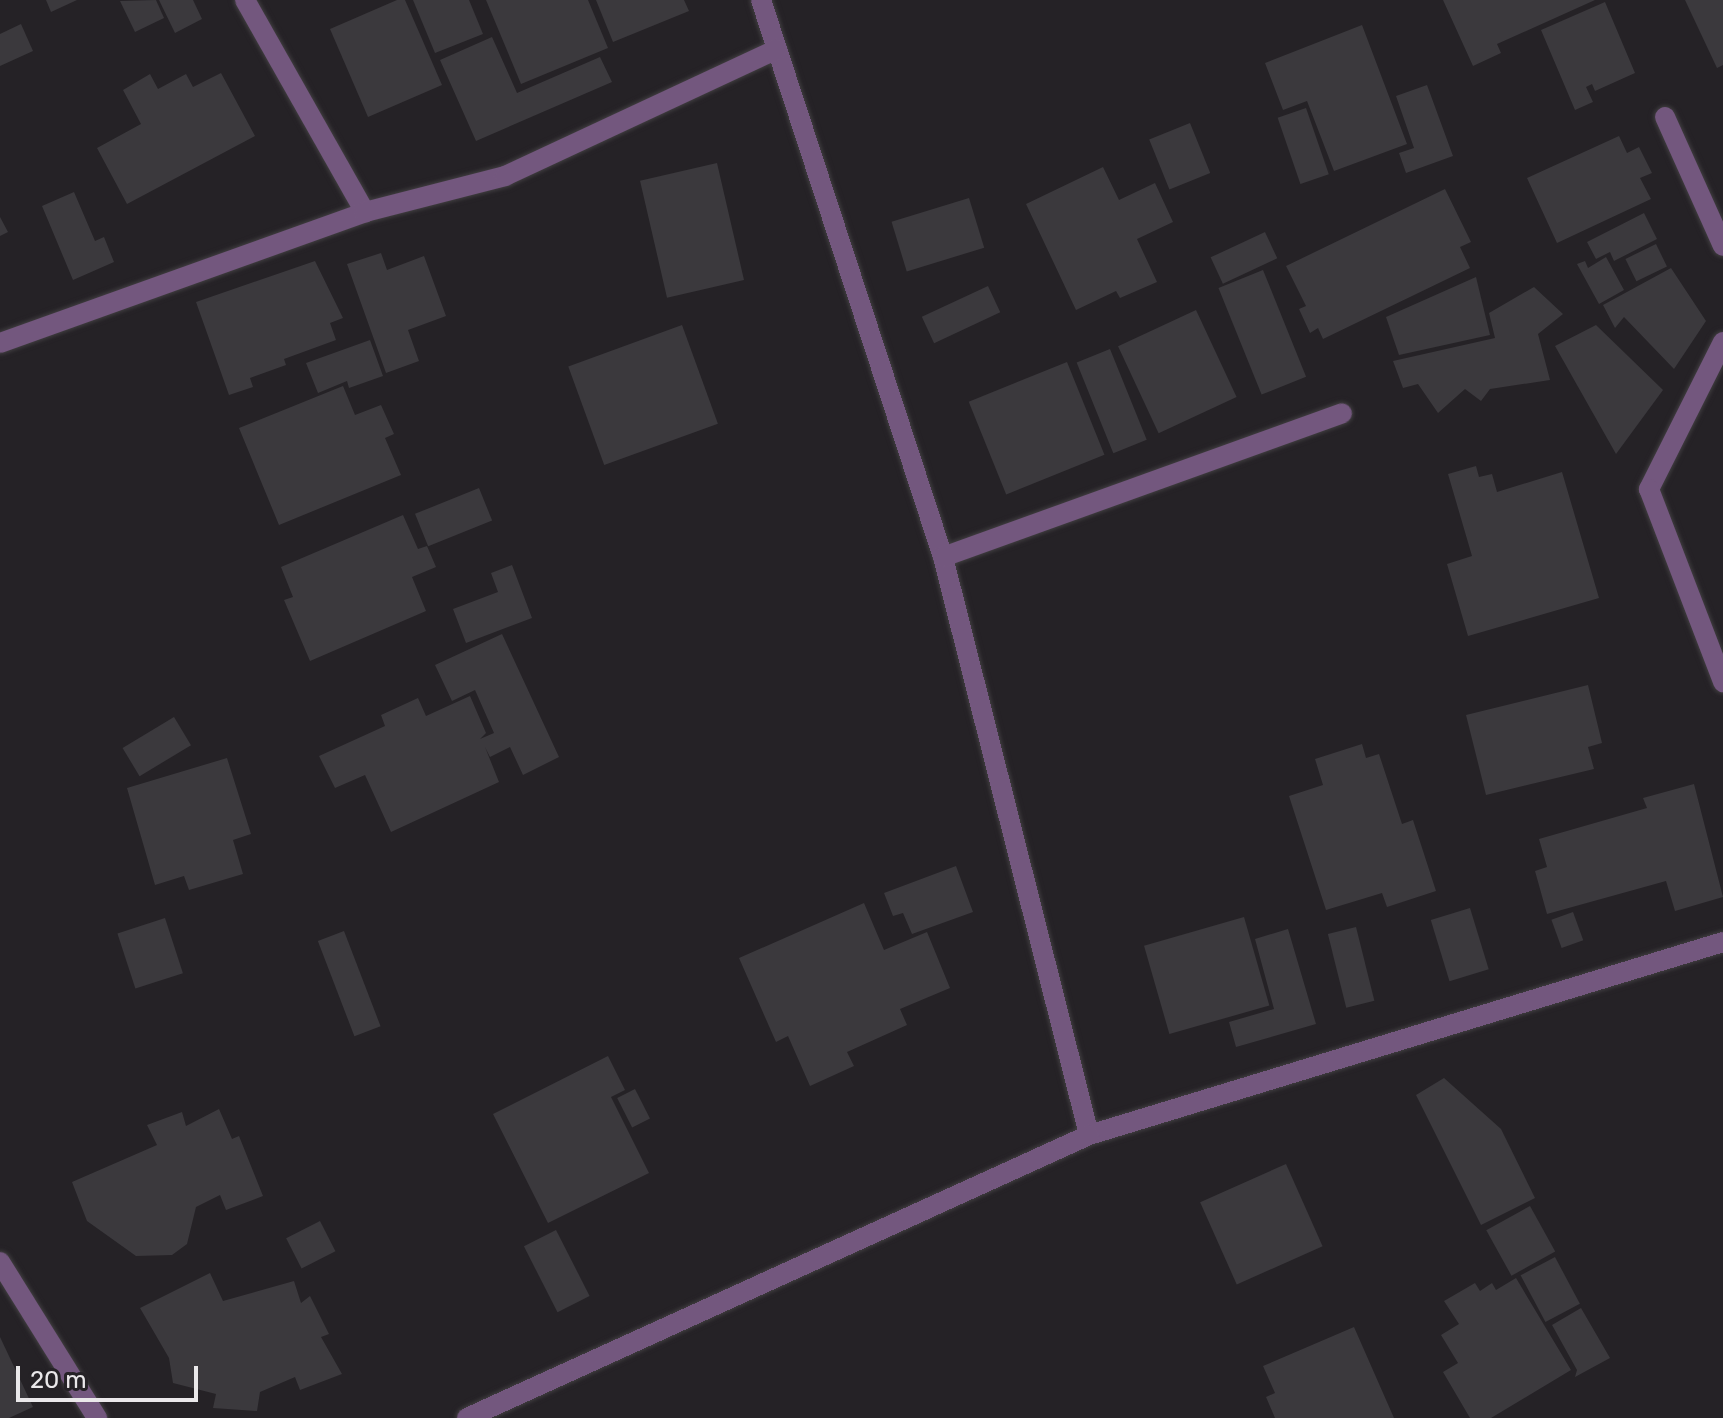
<!DOCTYPE html>
<html>
<head>
<meta charset="utf-8">
<style>
	body { margin:0 }
	#map { position:relative; width:1723px; height:1418px; overflow:hidden; background:#252226; font-family:Rubik,sans-serif }
	div>[style] { position:absolute }
	.building>* { inset:0; background:#3b393d; transform-origin:0 0 }
	.roads { filter:drop-shadow(0 0 2px #413e41) drop-shadow(0 0 2px #413e41) }
	.minor>* { height:20px; margin:-10px; padding:0 10px; transform-origin:10px; border-radius:10px; background:#73577e }
	span { translate:-50% -50%; white-space:nowrap; text-align:center; line-height:1.15; -webkit-text-stroke:6px #252226; paint-order:stroke }
	.scale { position:absolute; left:16px; top:1366px; width:182px; height:36px; box-sizing:border-box; border:4px solid #eae8ea; border-top:0; padding-left:10px; font-size:24px; line-height:28px; white-space:nowrap; color:#eae8ea; -webkit-text-stroke:6px #252226; paint-order:stroke }
</style>
</head>
<body>
<div id="map">
	<div class="building">
		<div style="clip-path:polygon(46px 0,77px 0,51px 12px)"></div>
		<div style="clip-path:polygon(156px 0,164px 18px,135px 32px,120px 1px)"></div>
		<div style="clip-path:polygon(159px 0,193px 0,202px 19px,175px 33px)"></div>
		<div style="clip-path:polygon(397px 0,405px 0,442px 85px,368px 117px,330px 29px)"></div>
		<div style="clip-path:polygon(413px 0,469px 0,483px 34px,435px 53px)"></div>
		<div style="clip-path:polygon(486px 0,588px 0,608px 48px,521px 84px)"></div>
		<div style="clip-path:polygon(596px 0,684px 0,689px 11px,613px 42px)"></div>
		<div style="clip-path:polygon(1443px 0,1595px 0,1497px 44px,1501px 53px,1473px 66px)"></div>
		<div style="clip-path:polygon(1685px 0,1723px 0,1723px 65px,1717px 68px)"></div>
		<div style="clip-path:polygon(1605px 2px,1635px 73px,1595px 91px,1592px 84px,1586px 87px,1593px 102px,1575px 110px,1541px 30px)"></div>
		<div style="clip-path:polygon(21px 24px,33px 51px,0 66px,0 34px)"></div>
		<div style="clip-path:polygon(1362px 25px,1407px 144px,1334px 171px,1307px 101px,1283px 110px,1265px 63px)"></div>
		<div style="clip-path:polygon(492px 37px,517px 93px,600px 57px,612px 82px,476px 141px,440px 60px)"></div>
		<div style="clip-path:polygon(221px 73px,255px 136px,127px 204px,97px 148px,141px 124px,123px 90px,150px 74px,158px 89px,186px 74px,193px 87px)"></div>
		<div style="clip-path:polygon(1427px 85px,1453px 156px,1406px 173px,1399px 153px,1414px 148px,1396px 96px)"></div>
		<div style="left:1306px;top:108px;width:70px;height:30px;rotate:71deg"></div>
		<div style="left:1190px;top:123px;width:54px;height:44px;rotate:68deg"></div>
		<div style="clip-path:polygon(1619px 136px,1627px 153px,1639px 147px,1652px 173px,1640px 178px,1651px 199px,1557px 243px,1527px 178px)"></div>
		<div style="left:717px;top:163px;width:120px;height:79px;rotate:77deg"></div>
		<div style="clip-path:polygon(1103px 167px,1119px 200px,1155px 183px,1173px 222px,1137px 239px,1157px 282px,1120px 298px,1116px 291px,1076px 310px,1026px 204px)"></div>
		<div style="clip-path:polygon(1445px 189px,1471px 242px,1460px 247px,1470px 268px,1323px 339px,1318px 328px,1310px 333px,1299px 309px,1306px 306px,1286px 266px)"></div>
		<div style="clip-path:polygon(74px 192px,95px 241px,104px 237px,114px 262px,73px 280px,42px 206px)"></div>
		<div style="left:969px;top:198px;width:52px;height:81px;rotate:73deg"></div>
		<div style="clip-path:polygon(1644px 213px,1657px 239px,1614px 261px,1610px 252px,1596px 259px,1587px 242px)"></div>
		<div style="clip-path:polygon(0 217px,8px 232px,0 236px)"></div>
		<div style="left:1265px;top:232px;width:29px;height:60px;rotate:65deg"></div>
		<div style="left:1656px;top:244px;width:25px;height:34px;rotate:64deg"></div>
		<div style="clip-path:polygon(381px 253px,387px 270px,424px 256px,446px 316px,408px 330px,419px 361px,386px 373px,347px 264px)"></div>
		<div style="clip-path:polygon(1606px 257px,1624px 290px,1599px 304px,1577px 264px,1585px 261px,1588px 268px)"></div>
		<div style="clip-path:polygon(315px 261px,343px 318px,330px 323px,336px 340px,284px 359px,286px 365px,250px 378px,253px 387px,229px 395px,196px 302px)"></div>
		<div style="clip-path:polygon(1671px 268px,1706px 321px,1674px 369px,1624px 317px,1615px 328px,1603px 305px)"></div>
		<div style="left:1263px;top:270px;width:115px;height:48px;rotate:68deg"></div>
		<div style="clip-path:polygon(1476px 277px,1490px 335px,1399px 355px,1386px 317px)"></div>
		<div style="left:988px;top:286px;width:29px;height:73px;rotate:65deg"></div>
		<div style="clip-path:polygon(1534px 287px,1563px 314px,1538px 334px,1550px 380px,1490px 389px,1481px 401px,1465px 389px,1438px 413px,1418px 384px,1403px 388px,1393px 361px,1495px 338px,1489px 313px)"></div>
		<div style="left:1196px;top:310px;width:96px;height:86px;rotate:65deg"></div>
		<div style="left:682px;top:325px;width:105px;height:121px;rotate:70deg"></div>
		<div style="clip-path:polygon(1596px 325px,1663px 390px,1616px 454px,1555px 346px)"></div>
		<div style="clip-path:polygon(370px 340px,383px 376px,349px 388px,347px 381px,318px 393px,306px 363px)"></div>
		<div style="left:1110px;top:349px;width:98px;height:36px;rotate:68deg"></div>
		<div style="left:1067px;top:362px;width:100px;height:106px;rotate:68deg"></div>
		<div style="clip-path:polygon(343px 386px,355px 415px,381px 405px,394px 434px,385px 438px,401px 475px,279px 525px,239px 428px)"></div>
		<div style="clip-path:polygon(1476px 466px,1479px 477px,1492px 474px,1497px 492px,1562px 472px,1599px 598px,1468px 636px,1447px 564px,1472px 556px,1448px 474px)"></div>
		<div style="left:479px;top:488px;width:35px;height:69px;rotate:68deg"></div>
		<div style="clip-path:polygon(403px 515px,418px 549px,427px 546px,436px 567px,412px 577px,426px 611px,310px 661px,284px 600px,293px 597px,281px 567px)"></div>
		<div style="clip-path:polygon(512px 565px,532px 618px,466px 643px,453px 609px,498px 592px,491px 573px)"></div>
		<div style="clip-path:polygon(502px 634px,559px 757px,523px 775px,510px 747px,490px 757px,485px 747px,499px 782px,391px 832px,365px 775px,335px 788px,319px 756px,385px 726px,381px 715px,418px 698px,426px 716px,470px 696px,486px 733px,480px 739px,494px 733px,475px 690px,452px 701px,435px 665px)"></div>
		<div style="clip-path:polygon(1588px 685px,1602px 743px,1588px 747px,1594px 769px,1486px 795px,1466px 715px)"></div>
		<div style="left:174px;top:717px;width:33px;height:60px;rotate:59deg"></div>
		<div style="clip-path:polygon(1362px 744px,1366px 758px,1379px 754px,1402px 824px,1413px 820px,1436px 891px,1387px 907px,1382px 893px,1326px 910px,1289px 796px,1323px 785px,1315px 759px)"></div>
		<div style="clip-path:polygon(227px 758px,251px 834px,233px 840px,243px 874px,189px 890px,184px 876px,155px 885px,127px 788px)"></div>
		<div style="clip-path:polygon(1694px 784px,1723px 897px,1675px 911px,1666px 881px,1547px 914px,1535px 871px,1547px 867px,1539px 839px,1647px 808px,1643px 798px)"></div>
		<div style="clip-path:polygon(956px 866px,973px 912px,912px 934px,903px 913px,893px 916px,884px 893px)"></div>
		<div style="clip-path:polygon(864px 903px,884px 950px,927px 932px,950px 988px,900px 1009px,907px 1025px,847px 1052px,854px 1066px,810px 1086px,788px 1036px,776px 1042px,739px 958px)"></div>
		<div style="left:1470px;top:908px;width:64px;height:41px;rotate:73deg"></div>
		<div style="left:1573px;top:912px;width:30px;height:23px;rotate:70deg"></div>
		<div style="left:1244px;top:917px;width:92px;height:104px;rotate:74deg"></div>
		<div style="left:165px;top:918px;width:58px;height:50px;rotate:72deg"></div>
		<div style="left:1356px;top:927px;width:76px;height:29px;rotate:76deg"></div>
		<div style="clip-path:polygon(1288px 929px,1316px 1024px,1236px 1047px,1229px 1022px,1274px 1009px,1255px 939px)"></div>
		<div style="left:344px;top:931px;width:102px;height:28px;rotate:69deg"></div>
		<div style="clip-path:polygon(608px 1056px,625px 1090px,611px 1097px,649px 1173px,548px 1223px,493px 1114px)"></div>
		<div style="clip-path:polygon(1444px 1078px,1501px 1129px,1535px 1198px,1481px 1225px,1416px 1095px)"></div>
		<div style="left:635px;top:1089px;width:33px;height:20px;rotate:63deg"></div>
		<div style="clip-path:polygon(219px 1109px,232px 1139px,239px 1136px,263px 1196px,226px 1210px,220px 1195px,196px 1207px,187px 1244px,172px 1255px,136px 1256px,87px 1221px,72px 1182px,157px 1145px,147px 1125px,182px 1112px,186px 1126px)"></div>
		<div style="left:1286px;top:1164px;width:90px;height:94px;rotate:66deg"></div>
		<div style="left:1530px;top:1206px;width:52px;height:50px;rotate:61deg"></div>
		<div style="left:320px;top:1221px;width:34px;height:38px;rotate:63deg"></div>
		<div style="left:556px;top:1230px;width:74px;height:36px;rotate:63deg"></div>
		<div style="left:1555px;top:1257px;width:53px;height:39px;rotate:62deg"></div>
		<div style="clip-path:polygon(210px 1273px,223px 1301px,294px 1281px,301px 1303px,310px 1296px,329px 1334px,321px 1337px,342px 1374px,300px 1390px,295px 1377px,260px 1392px,257px 1411px,213px 1408px,216px 1394px,173px 1383px,169px 1358px,140px 1308px)"></div>
		<div style="clip-path:polygon(1516px 1278px,1571px 1370px,1491px 1418px,1470px 1418px,1443px 1372px,1458px 1363px,1441px 1335px,1459px 1324px,1444px 1301px,1475px 1283px,1480px 1291px,1492px 1283px,1496px 1290px)"></div>
		<div style="clip-path:polygon(1581px 1308px,1610px 1358px,1575px 1377px,1577px 1370px,1552px 1325px)"></div>
		<div style="clip-path:polygon(1354px 1327px,1394px 1418px,1275px 1418px,1266px 1397px,1275px 1393px,1263px 1366px)"></div>
		<div style="clip-path:polygon(0 1337px,33px 1407px,9px 1418px,0 1418px)"></div>
	</div>
	<div class="roads">
		<div class="minor">
			<div style="left:245px;top:0;width:244px;rotate:60.5deg"></div>
			<div style="left:761px;top:0;width:586px;rotate:71.91deg"></div>
			<div style="left:943px;top:557px;width:596px;rotate:75.82deg"></div>
			<div style="left:1089px;top:1135px;width:663px;rotate:-16.93deg"></div>
			<div style="left:1665px;top:117px;width:141px;rotate:65.8deg"></div>
			<div style="left:1723px;top:342px;width:165px;rotate:116.7deg"></div>
			<div style="left:1649px;top:489px;width:207px;rotate:69deg"></div>
			<div style="left:0;top:343px;width:388px;rotate:-19.7deg"></div>
			<div style="left:365px;top:212px;width:145px;rotate:-14.4deg"></div>
			<div style="left:505px;top:176px;width:300px;rotate:-25deg"></div>
			<div style="left:943px;top:557px;width:424px;rotate:-19.8deg"></div>
			<div style="left:0;top:1262px;width:184px;rotate:58.1deg"></div>
			<div style="left:467px;top:1418px;width:683px;rotate:-24.46deg"></div>
		</div>
	</div>
	<div class="scale">20 m</div>
</div>
</body>
</html>
